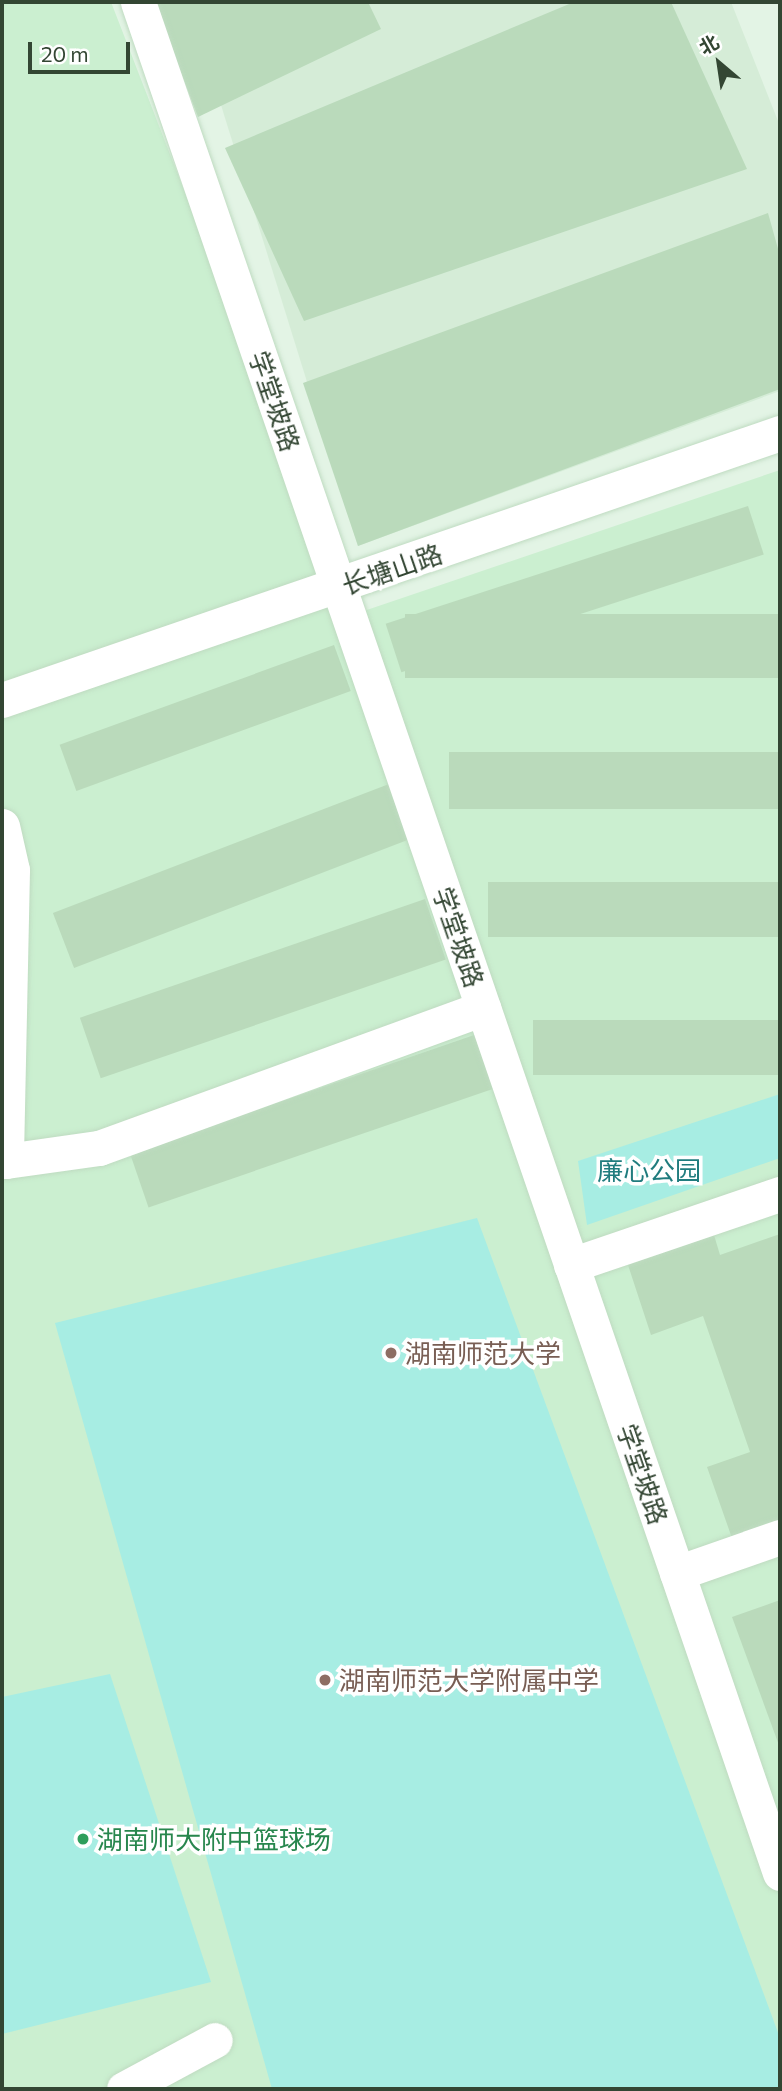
<!DOCTYPE html>
<html>
<head>
<meta charset="utf-8">
<style>
	body { margin:0 }
	#map { position:relative; width:782px; height:2091px; overflow:hidden; background:#e3f4e5; font-family:Commissioner,"Noto Sans SC",sans-serif }
	div>[style] { position:absolute }
	.residential>* { inset:0; background:#d5ecd7 }
	.education>* { inset:0; background:#cbefd0 }
	.green>* { inset:0; background:#a7ede3 }
	.building>* { inset:0; background:#badabb; transform-origin:0 0 }
	.roads { filter:drop-shadow(0 0 2px #bfdbc1) drop-shadow(0 0 2px #bfdbc1) }
	.minor>* { height:35px; margin:-17.5px; padding:0 17.5px; transform-origin:17.5px; border-radius:17.5px; background:#fff }
	.dots>* { width:19px; height:19px; translate:-50% -50%; box-sizing:border-box; border:4px solid #fff; border-radius:50% }
	span { translate:-50% -50%; white-space:nowrap; text-align:center; line-height:1.15; -webkit-text-stroke:7px #fff; paint-order:stroke }
	.street-label { font-size:26px; color:#334633 }
	.park-label { font-size:26px; color:#207c7e }
	.education-label { font-size:26px; color:#785e54 }
	.left { translate:0 -50%; text-align:left }
	.leisure-label { font-size:26px; color:#27864d }
	.frame { position:absolute; inset:0; border:4px solid #334633; pointer-events:none }
	.north { position:absolute; left:684px; top:28px; width:70px; height:70px; -webkit-text-stroke:5px #fff; paint-order:stroke; rotate:331deg; font-size:19px; font-weight:700; line-height:28px; text-align:center; color:#334633 }
	.north::after { content:''; display:block; margin:auto; width:24px; height:32px; background:#334633; clip-path:polygon(50% 0,100% 100%,50% 72%,0 100%) }
	.scale { position:absolute; left:28px; top:42px; width:102px; height:32px; box-sizing:border-box; border:4px solid #334633; border-top:0; padding-left:9px; font-size:21px; line-height:24px; white-space:nowrap; color:#334633; -webkit-text-stroke:5px #fff; paint-order:stroke }
</style>
</head>
<body>
<div id="map">
	<div class="residential">
		<div style="clip-path:polygon(189px 2px,731px 2px,780px 126px,780px 391px,358px 546px)"></div>
	</div>
	<div class="education">
		<div style="clip-path:polygon(2px 2px,111px 2px,349px 616px,780px 470px,780px 2089px,2px 2089px)"></div>
	</div>
	<div class="green">
		<div style="clip-path:polygon(780px 1094px,780px 1158px,587px 1225px,578px 1161px)"></div>
		<div style="clip-path:polygon(477px 1218px,780px 2038px,780px 2089px,272px 2089px,55px 1323px)"></div>
		<div style="clip-path:polygon(110px 1674px,211px 1982px,2px 2034px,2px 1697px)"></div>
	</div>
	<div class="building">
		<div style="clip-path:polygon(154px 2px,368px 2px,381px 29px,198px 117px)"></div>
		<div style="clip-path:polygon(574px 2px,671px 2px,747px 169px,304px 321px,225px 148px)"></div>
		<div style="clip-path:polygon(768px 213px,780px 256px,780px 389px,358px 546px,303px 383px)"></div>
		<div style="left:748px;top:506px;width:51px;height:381px;rotate:72deg"></div>
		<div style="left:780px;top:614px;width:64px;height:375px;rotate:90deg"></div>
		<div style="left:334px;top:645px;width:49px;height:292px;rotate:70deg"></div>
		<div style="left:780px;top:752px;width:57px;height:331px;rotate:90deg"></div>
		<div style="left:389px;top:784px;width:59px;height:360px;rotate:69deg"></div>
		<div style="left:780px;top:882px;width:55px;height:292px;rotate:90deg"></div>
		<div style="left:425px;top:899px;width:64px;height:365px;rotate:71deg"></div>
		<div style="left:780px;top:1020px;width:55px;height:247px;rotate:90deg"></div>
		<div style="left:477px;top:1034px;width:57px;height:367px;rotate:71deg"></div>
		<div style="clip-path:polygon(780px 1234px,780px 1524px,733px 1541px,707px 1467px,750px 1452px,703px 1316px,651px 1335px,628px 1265px,714px 1235px,720px 1255px)"></div>
		<div style="clip-path:polygon(780px 1600px,780px 1748px,732px 1617px)"></div>
	</div>
	<div class="roads">
		<div class="minor">
			<div style="left:138px;top:2px;width:1978px;rotate:71.06deg"></div>
			<div style="left:2px;top:700px;width:823px;rotate:-18.94deg"></div>
			<div style="left:2px;top:826px;width:45px;rotate:77.2deg"></div>
			<div style="left:12px;top:870px;width:291px;rotate:91.2deg"></div>
			<div style="left:6px;top:1161px;width:94px;rotate:-8deg"></div>
			<div style="left:99px;top:1148px;width:409px;rotate:-20deg"></div>
			<div style="left:571px;top:1265px;width:221px;rotate:-18.8deg"></div>
			<div style="left:677px;top:1573px;width:109px;rotate:-19.3deg"></div>
			<div style="left:124px;top:2089px;width:103px;rotate:-28.3deg"></div>
		</div>
	</div>
	<div class="dots">
		<div style="left:391px;top:1353px;background:#8d6e63"></div>
		<div style="left:325px;top:1680px;background:#8d6e63"></div>
		<div style="left:83px;top:1839px;background:#2e9e5b"></div>
	</div>
	<div class="street-label">
		<span style="left:275px;top:401px;rotate:71deg">学堂坡路</span>
		<span style="left:392px;top:569px;rotate:-19deg">长塘山路</span>
		<span style="left:459px;top:937px;rotate:71deg">学堂坡路</span>
		<span style="left:643px;top:1474px;rotate:71deg">学堂坡路</span>
	</div>
	<div class="park-label">
		<span style="left:649px;top:1170px">廉心公园</span>
	</div>
	<div class="education-label">
		<span class="left" style="left:405px;top:1353px">湖南师范大学</span>
		<span class="left" style="left:339px;top:1680px">湖南师范大学附属中学</span>
	</div>
	<div class="leisure-label">
		<span class="left" style="left:97px;top:1839px">湖南师大附中篮球场</span>
	</div>
	<div class="frame"></div>
	<div class="north">北</div>
	<div class="scale">20 m</div>
</div>
</body>
</html>
